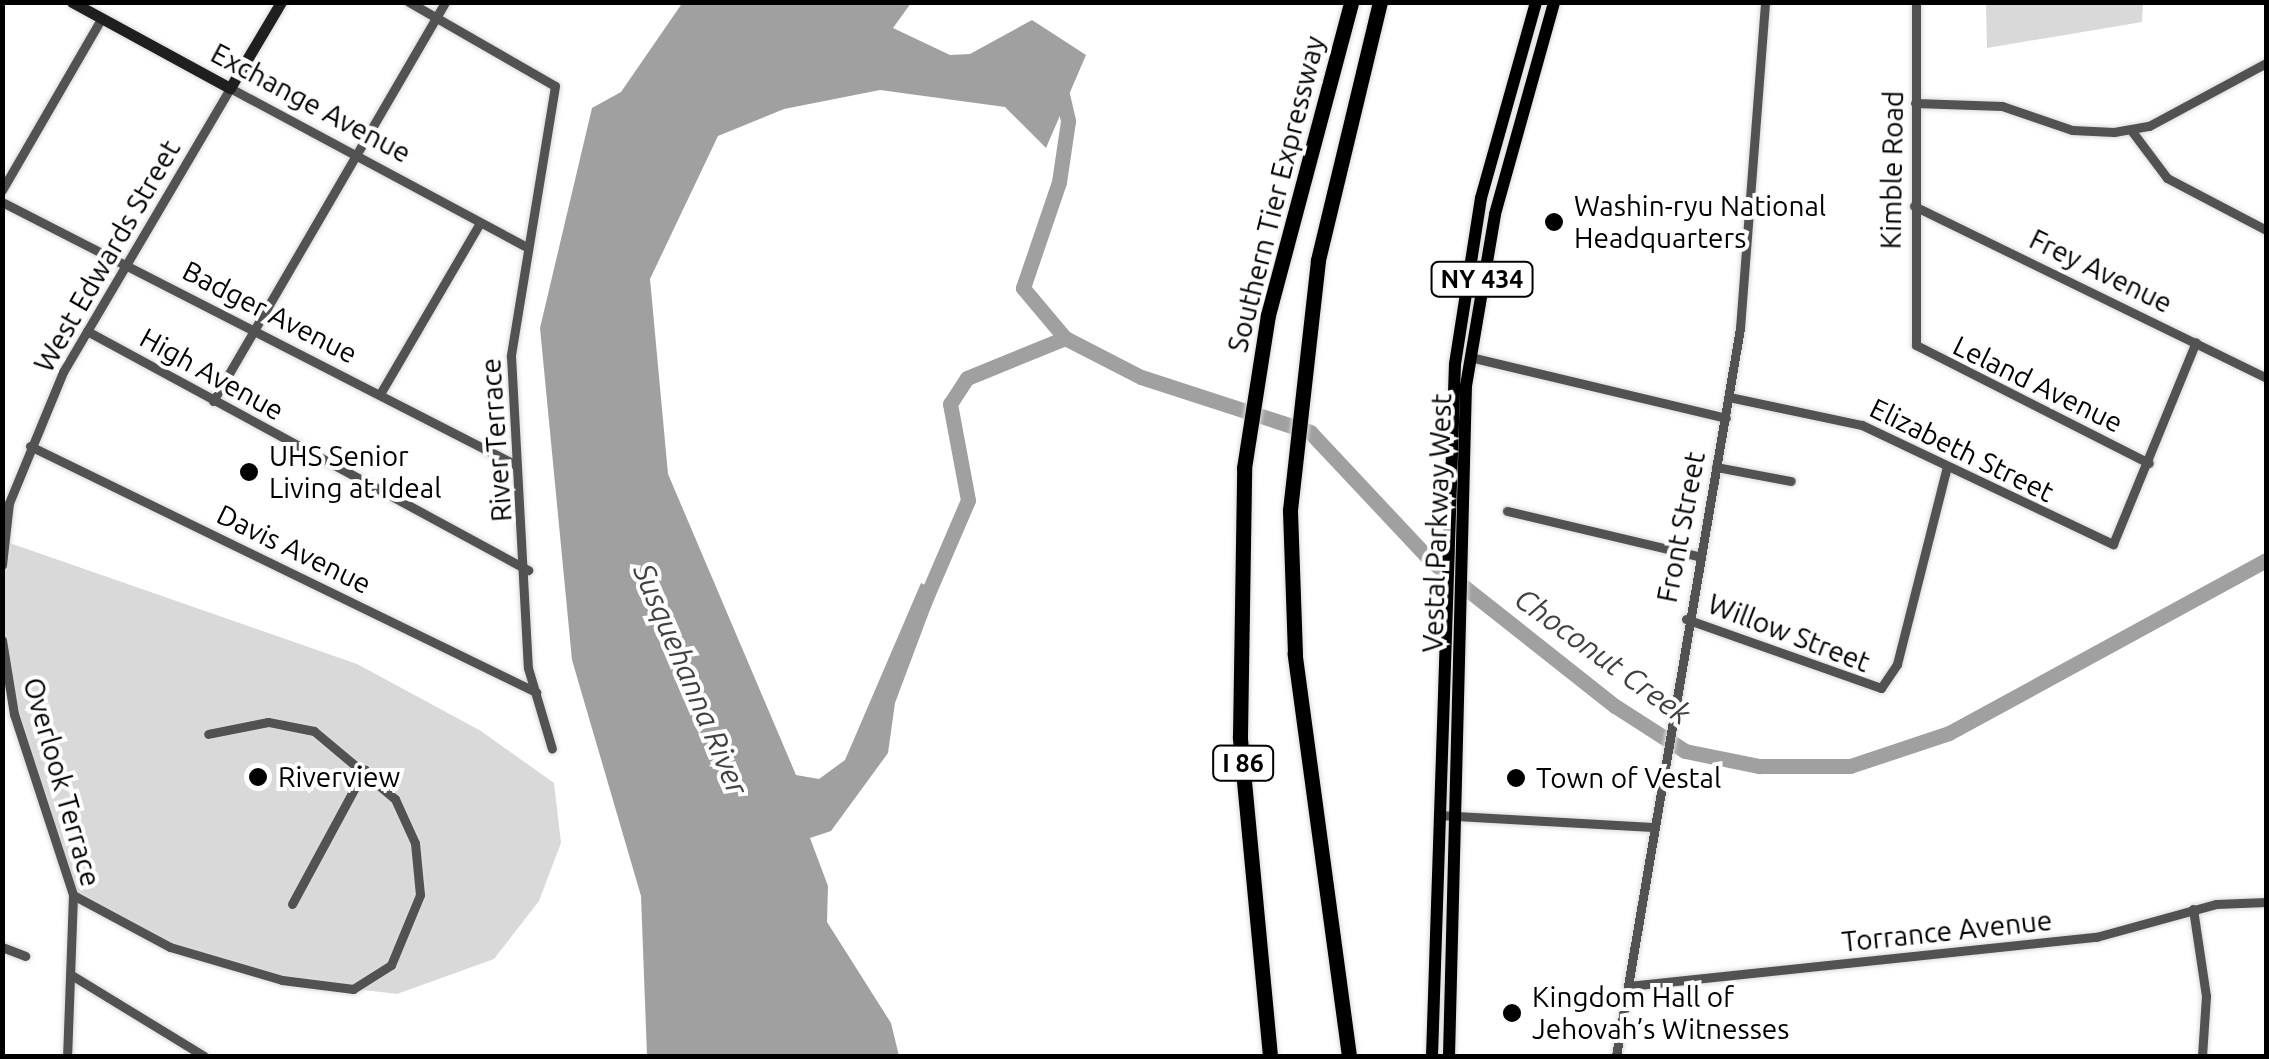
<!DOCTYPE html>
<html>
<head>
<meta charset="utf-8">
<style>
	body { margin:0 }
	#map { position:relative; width:2269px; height:1059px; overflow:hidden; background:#fff; font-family:Ubuntu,sans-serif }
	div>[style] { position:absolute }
	.green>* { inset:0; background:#d9d9d9 }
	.water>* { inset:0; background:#a0a0a0 }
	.river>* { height:15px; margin:-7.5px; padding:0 7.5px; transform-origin:7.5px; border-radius:7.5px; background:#a0a0a0 }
	.roads { filter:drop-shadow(0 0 2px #dbdbdb) drop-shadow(0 0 2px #dbdbdb) }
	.street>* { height:9px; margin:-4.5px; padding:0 4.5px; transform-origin:4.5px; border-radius:4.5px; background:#525252 }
	.secondary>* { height:11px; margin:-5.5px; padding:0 5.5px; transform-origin:5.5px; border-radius:5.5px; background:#1f1f1f }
	.primary>* { height:12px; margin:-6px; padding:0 6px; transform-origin:6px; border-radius:6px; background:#000 }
	.highway>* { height:15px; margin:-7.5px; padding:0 7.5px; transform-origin:7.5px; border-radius:7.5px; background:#000 }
	.dots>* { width:28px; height:28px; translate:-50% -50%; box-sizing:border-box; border:5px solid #fff; border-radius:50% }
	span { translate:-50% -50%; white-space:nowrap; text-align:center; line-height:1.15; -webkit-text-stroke:8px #fff; paint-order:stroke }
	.shield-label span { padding:2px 8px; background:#fff; border:2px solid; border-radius:8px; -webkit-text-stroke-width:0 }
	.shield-label { font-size:25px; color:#000; font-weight:700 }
	.street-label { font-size:28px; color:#000 }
	.poi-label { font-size:28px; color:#000 }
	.left { translate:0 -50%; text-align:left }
	.water-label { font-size:30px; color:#414141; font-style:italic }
	.frame { position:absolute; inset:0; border:5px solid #000; pointer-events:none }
</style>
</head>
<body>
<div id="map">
	<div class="green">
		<div style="clip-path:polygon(1986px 3px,1986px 2px,2143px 3px,2142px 22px,1987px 48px)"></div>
		<div style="clip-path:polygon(4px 541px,357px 664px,481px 731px,554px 783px,561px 843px,539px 901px,494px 959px,397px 994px,282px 980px,170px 947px,73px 895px,22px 741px,3px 636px)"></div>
	</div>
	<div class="water">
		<div style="clip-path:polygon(683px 2px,911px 3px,893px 28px,950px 55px,970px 54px,1032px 20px,1086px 55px,1046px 148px,1005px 107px,880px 90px,784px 109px,718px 136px,650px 279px,668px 474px,796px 775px,819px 779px,845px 760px,921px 583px,937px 591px,895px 703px,888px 753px,831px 831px,810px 838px,828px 886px,827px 922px,891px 1023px,899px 1056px,647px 1056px,641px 896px,572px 660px,540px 328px,592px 108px,621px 92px)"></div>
	</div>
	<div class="river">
		<div style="left:1061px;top:90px;width:32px;rotate:77deg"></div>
		<div style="left:1068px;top:121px;width:62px;rotate:98.4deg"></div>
		<div style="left:1059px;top:182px;width:112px;rotate:108.8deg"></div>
		<div style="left:1023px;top:288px;width:65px;rotate:50deg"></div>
		<div style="left:922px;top:607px;width:116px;rotate:-66.7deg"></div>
		<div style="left:968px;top:500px;width:98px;rotate:-100.6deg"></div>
		<div style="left:950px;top:404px;width:31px;rotate:-57deg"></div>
		<div style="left:967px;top:378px;width:106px;rotate:-22.2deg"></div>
		<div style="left:1065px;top:338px;width:85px;rotate:27.2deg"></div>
		<div style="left:1141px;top:377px;width:178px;rotate:18deg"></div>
		<div style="left:1310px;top:432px;width:175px;rotate:46.8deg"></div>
		<div style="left:1430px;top:560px;width:236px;rotate:38.3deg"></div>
		<div style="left:1615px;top:706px;width:83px;rotate:32.7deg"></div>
		<div style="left:1685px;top:751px;width:76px;rotate:11.5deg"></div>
		<div style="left:1759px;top:766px;width:91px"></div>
		<div style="left:1850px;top:766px;width:104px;rotate:-18.4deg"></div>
		<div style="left:1949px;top:733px;width:361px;rotate:-28.6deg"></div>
	</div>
	<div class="roads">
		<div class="street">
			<div style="left:409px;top:2px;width:168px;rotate:29.9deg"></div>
			<div style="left:555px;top:86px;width:274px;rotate:99.3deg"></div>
			<div style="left:511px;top:356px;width:312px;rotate:86.9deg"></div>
			<div style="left:528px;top:668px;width:84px;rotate:73.5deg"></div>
			<div style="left:1916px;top:2px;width:343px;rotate:90deg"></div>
			<div style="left:1916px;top:345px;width:261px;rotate:26.9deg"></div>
			<div style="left:1915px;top:103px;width:87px;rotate:2deg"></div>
			<div style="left:2002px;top:106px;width:74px;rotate:18.9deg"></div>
			<div style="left:2072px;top:130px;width:42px;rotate:2.7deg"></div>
			<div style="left:2114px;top:132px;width:36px;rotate:-10deg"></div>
			<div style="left:2149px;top:126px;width:133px;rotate:-28.3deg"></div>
			<div style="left:2131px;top:130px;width:60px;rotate:53.1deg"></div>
			<div style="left:2167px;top:178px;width:112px;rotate:27.7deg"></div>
			<div style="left:2px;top:190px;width:198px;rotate:-59.9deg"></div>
			<div style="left:2px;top:202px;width:577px;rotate:27.1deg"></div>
			<div style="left:1914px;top:206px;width:392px;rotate:26deg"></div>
			<div style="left:87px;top:331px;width:502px;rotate:28.46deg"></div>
			<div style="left:1470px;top:357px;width:263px;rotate:13.4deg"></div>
			<div style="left:380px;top:394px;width:198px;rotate:-59.7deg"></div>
			<div style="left:1729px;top:397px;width:136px;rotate:11.9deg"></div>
			<div style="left:1862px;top:425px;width:278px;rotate:25.4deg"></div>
			<div style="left:2113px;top:544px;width:218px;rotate:-67.7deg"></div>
			<div style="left:213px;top:401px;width:462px;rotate:-59.8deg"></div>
			<div style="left:30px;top:446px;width:563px;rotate:25.93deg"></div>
			<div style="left:1716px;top:467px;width:76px;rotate:10.6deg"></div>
			<div style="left:1507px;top:511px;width:195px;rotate:13.3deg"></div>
			<div style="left:2px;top:565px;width:62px;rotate:-83.6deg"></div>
			<div style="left:9px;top:503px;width:142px;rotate:-67.6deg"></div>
			<div style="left:63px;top:372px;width:329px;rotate:-59.5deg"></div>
			<div style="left:230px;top:88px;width:336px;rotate:28.2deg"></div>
			<div style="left:1686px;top:619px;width:207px;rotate:19.5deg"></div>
			<div style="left:1881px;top:688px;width:29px;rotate:-56deg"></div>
			<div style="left:1897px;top:664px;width:204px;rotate:-75.8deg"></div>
			<div style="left:2px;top:640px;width:75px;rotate:80.8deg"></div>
			<div style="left:14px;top:714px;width:190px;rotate:71.9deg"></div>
			<div style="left:73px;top:895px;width:161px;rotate:92.1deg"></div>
			<div style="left:1438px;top:815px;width:215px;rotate:3.2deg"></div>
			<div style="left:73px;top:895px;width:110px;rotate:28.2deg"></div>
			<div style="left:170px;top:947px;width:117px;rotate:16.4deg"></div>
			<div style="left:282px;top:980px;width:72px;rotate:7.2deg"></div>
			<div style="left:353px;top:989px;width:45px;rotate:-32.3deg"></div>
			<div style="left:391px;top:965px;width:76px;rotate:-67.5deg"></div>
			<div style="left:420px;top:895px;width:52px;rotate:-95.5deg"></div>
			<div style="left:415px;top:843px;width:48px;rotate:-114.4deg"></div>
			<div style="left:395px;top:799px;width:106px;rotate:-140deg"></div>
			<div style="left:314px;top:731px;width:47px;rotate:-168.9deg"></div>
			<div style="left:268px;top:722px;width:61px;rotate:168.7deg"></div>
			<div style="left:292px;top:904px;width:153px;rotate:-61.6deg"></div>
			<div style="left:2193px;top:909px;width:88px;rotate:81.5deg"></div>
			<div style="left:2206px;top:996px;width:60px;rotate:93.8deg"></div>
			<div style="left:2px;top:947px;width:25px;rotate:21deg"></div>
			<div style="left:73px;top:976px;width:153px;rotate:31.4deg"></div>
			<div style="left:1628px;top:986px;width:471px;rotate:-6deg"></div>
			<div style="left:2096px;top:937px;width:124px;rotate:-15.4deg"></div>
			<div style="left:2216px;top:904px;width:50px;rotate:-2.3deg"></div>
			<div style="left:1616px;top:1056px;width:738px;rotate:-80.33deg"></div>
			<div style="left:1740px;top:328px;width:327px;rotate:-85.6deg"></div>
		</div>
		<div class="secondary">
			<div style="left:72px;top:2px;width:180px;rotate:28.6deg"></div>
			<div style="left:230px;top:88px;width:100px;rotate:-59.3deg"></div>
		</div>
		<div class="primary">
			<div style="left:1432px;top:1056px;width:692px;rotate:-88.1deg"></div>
			<div style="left:1455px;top:364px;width:168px;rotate:-81.1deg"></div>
			<div style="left:1481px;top:198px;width:204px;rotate:-74.3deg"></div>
			<div style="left:1449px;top:1056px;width:670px;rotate:-88.55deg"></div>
			<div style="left:1466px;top:386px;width:174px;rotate:-80.4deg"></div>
			<div style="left:1495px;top:214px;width:220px;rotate:-74.4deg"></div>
		</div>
		<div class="highway">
			<div style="left:1270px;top:1056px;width:321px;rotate:-95.4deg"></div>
			<div style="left:1240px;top:736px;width:268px;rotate:-89.1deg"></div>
			<div style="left:1244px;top:468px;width:155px;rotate:-81.1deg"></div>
			<div style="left:1268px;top:315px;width:324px;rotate:-75.1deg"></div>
			<div style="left:1349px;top:1056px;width:406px;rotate:-97.7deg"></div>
			<div style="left:1295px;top:654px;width:144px;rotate:-92deg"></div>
			<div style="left:1290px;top:510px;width:252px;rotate:-83.6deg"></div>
			<div style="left:1318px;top:260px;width:265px;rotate:-76.5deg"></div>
		</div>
	</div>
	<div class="dots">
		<div style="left:1554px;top:222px;background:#000"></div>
		<div style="left:249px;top:472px;background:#000"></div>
		<div style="left:258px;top:777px;background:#000"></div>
		<div style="left:1516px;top:778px;background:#000"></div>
		<div style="left:1512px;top:1013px;background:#000"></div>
	</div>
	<div class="shield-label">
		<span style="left:1482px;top:279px">NY 434</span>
		<span style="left:1243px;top:763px">I 86</span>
	</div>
	<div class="street-label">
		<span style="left:311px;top:103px;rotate:28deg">Exchange Avenue</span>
		<span style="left:1892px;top:170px;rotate:-89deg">Kimble Road</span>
		<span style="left:1276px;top:194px;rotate:-76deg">Southern Tier Expressway</span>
		<span style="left:107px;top:256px;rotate:-60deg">West Edwards Street</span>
		<span style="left:2101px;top:271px;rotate:26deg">Frey Avenue</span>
		<span style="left:270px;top:312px;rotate:27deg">Badger Avenue</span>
		<span style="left:212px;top:374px;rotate:29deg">High Avenue</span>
		<span style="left:2038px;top:384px;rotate:26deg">Leland Avenue</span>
		<span style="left:496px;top:440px;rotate:-94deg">River Terrace</span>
		<span style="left:1962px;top:450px;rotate:26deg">Elizabeth Street</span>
		<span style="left:1437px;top:523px;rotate:-88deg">Vestal Parkway West</span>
		<span style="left:1681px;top:527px;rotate:-79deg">Front Street</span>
		<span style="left:294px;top:549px;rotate:26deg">Davis Avenue</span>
		<span style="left:1789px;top:633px;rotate:21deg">Willow Street</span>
		<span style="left:62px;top:782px;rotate:74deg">Overlook Terrace</span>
		<span style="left:1947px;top:931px;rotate:-6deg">Torrance Avenue</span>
	</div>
	<div class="poi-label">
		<span class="left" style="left:1574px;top:222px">Washin-ryu National<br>Headquarters</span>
		<span class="left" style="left:269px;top:472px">UHS Senior<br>Living at Ideal</span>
		<span class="left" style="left:278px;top:777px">Riverview</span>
		<span class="left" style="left:1536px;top:778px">Town of Vestal</span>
		<span class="left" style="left:1532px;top:1013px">Kingdom Hall of<br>Jehovah’s Witnesses</span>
	</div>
	<div class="water-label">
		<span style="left:1603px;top:656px;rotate:36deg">Choconut Creek</span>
		<span style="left:691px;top:679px;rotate:67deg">Susquehanna River</span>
	</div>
	<div class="frame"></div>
</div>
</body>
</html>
